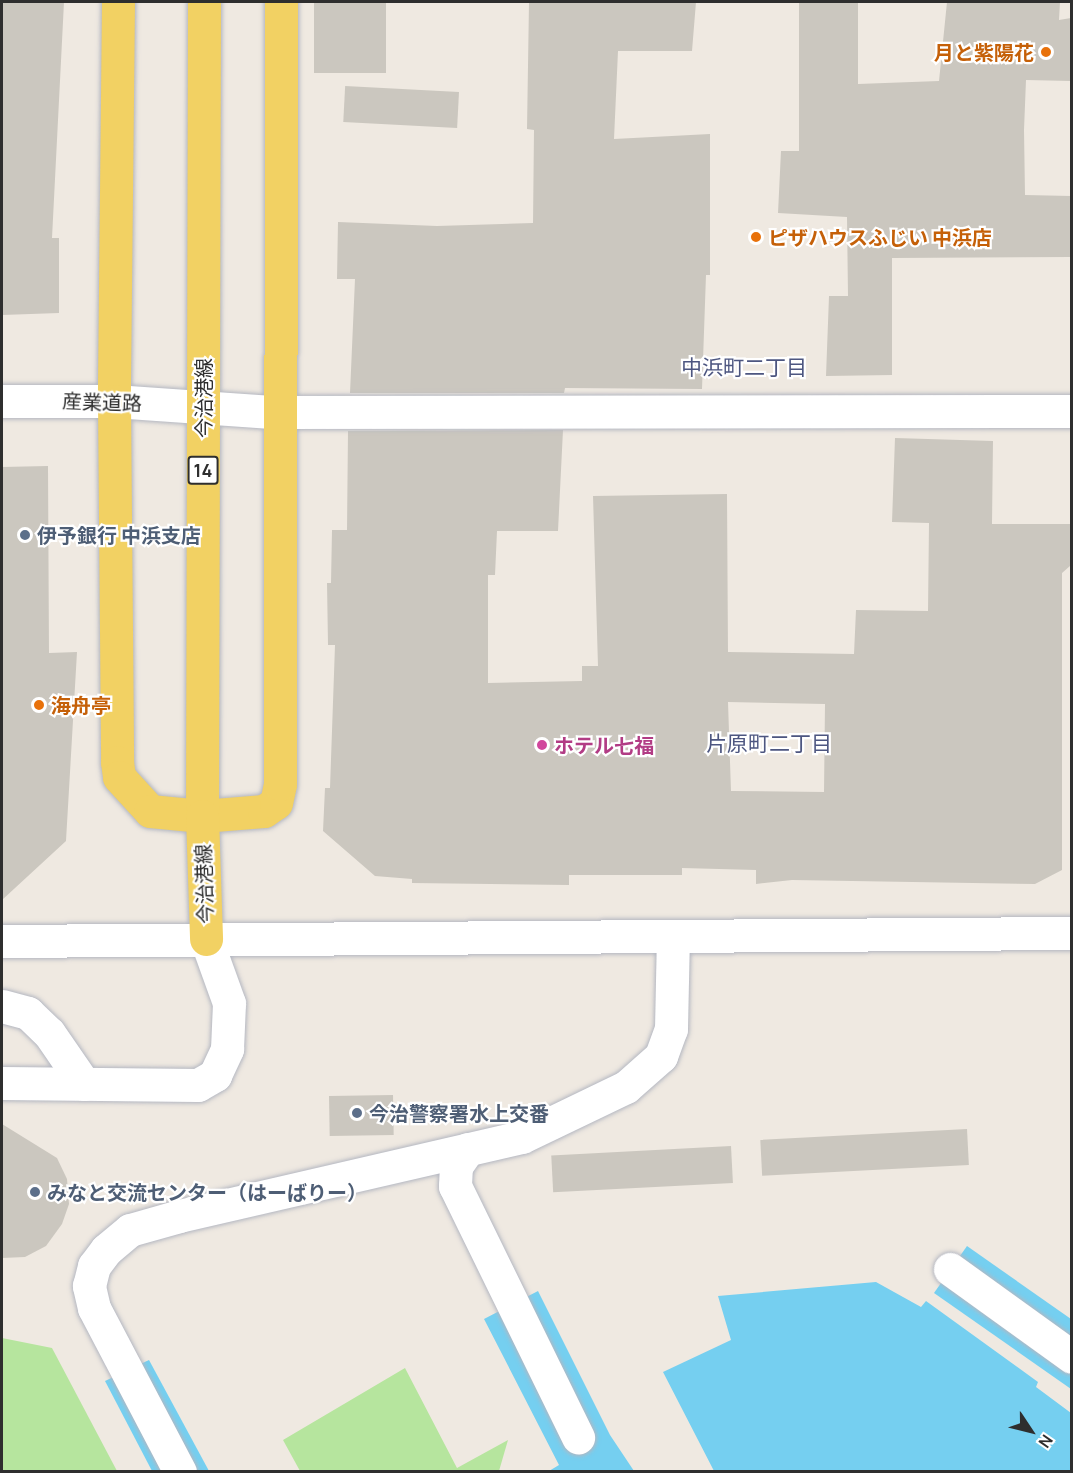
<!DOCTYPE html>
<html>
<head>
<meta charset="utf-8">
<style>
	body { margin:0 }
	#map { position:relative; width:1073px; height:1473px; overflow:hidden; background:#efe9e1; font-family:Manrope,"Noto Sans JP",sans-serif }
	div>[style] { position:absolute }
	.green>* { inset:0; background:#b6e59e }
	.water>* { inset:0; background:#75cff0 }
	.building>* { inset:0; background:#cbc7bf; transform-origin:0 0 }
	.roads { filter:drop-shadow(0 0 2px #b4b7c1) drop-shadow(0 0 2px #b4b7c1) }
	.minor>* { height:33px; margin:-16.5px; padding:0 16.5px; transform-origin:16.5px; border-radius:16.5px; background:#fff }
	.major>* { height:33px; margin:-16.5px; padding:0 16.5px; transform-origin:16.5px; border-radius:16.5px; background:#f2d163 }
	.dots>* { width:16px; height:16px; translate:-50% -50%; box-sizing:border-box; border:3px solid #fff; border-radius:50% }
	span { translate:-50% -50%; white-space:nowrap; text-align:center; line-height:1.15; -webkit-text-stroke:4.5px #fff; paint-order:stroke }
	.shield-label span { padding:2px 4px; background:#fff; border:2px solid; border-radius:4px; -webkit-text-stroke-width:0 }
	.shield-label { font-size:18px; color:#2e2e2e; font-weight:700 }
	.food-label { font-size:20px; color:#c56008; font-weight:700 }
	.right { translate:-100% -50%; text-align:right }
	.left { translate:0 -50%; text-align:left }
	.street-label { font-size:20px; color:#2e2e2e }
	.service-label { font-size:20px; color:#4e5e75; font-weight:700 }
	.hotel-label { font-size:20px; color:#b23c85; font-weight:700 }
	.neighbourhood-label { font-size:21px; color:#4d5680 }
	.frame { position:absolute; inset:0; border:3px solid #2e2e2e; pointer-events:none }
	.north { position:absolute; left:1001px; top:1401px; width:60px; height:60px; -webkit-text-stroke:4px #fff; paint-order:stroke; rotate:125deg; font-size:16px; font-weight:700; line-height:24px; text-align:center; color:#2e2e2e }
	.north::after { content:''; display:block; margin:auto; width:21px; height:27px; background:#2e2e2e; clip-path:polygon(50% 0,100% 100%,50% 72%,0 100%) }
</style>
</head>
<body>
<div id="map">
	<div class="green">
		<div style="clip-path:polygon(2px 1338px,52px 1348px,117px 1471px,2px 1471px)"></div>
		<div style="clip-path:polygon(405px 1368px,457px 1468px,508px 1440px,499px 1471px,300px 1471px,283px 1440px)"></div>
	</div>
	<div class="water">
		<div style="clip-path:polygon(967px 1246px,1071px 1319px,1071px 1389px,934px 1293px)"></div>
		<div style="clip-path:polygon(876px 1282px,921px 1307px,926px 1301px,1038px 1382px,1036px 1387px,1071px 1413px,1071px 1471px,714px 1471px,663px 1372px,731px 1340px,718px 1296px)"></div>
		<div style="clip-path:polygon(538px 1291px,610px 1435px,634px 1471px,549px 1471px,559px 1465px,484px 1319px)"></div>
		<div style="clip-path:polygon(149px 1360px,209px 1471px,152px 1471px,105px 1381px)"></div>
	</div>
	<div class="building">
		<div style="clip-path:polygon(2px 2px,64px 2px,52px 238px,59px 238px,59px 313px,2px 315px)"></div>
		<div style="left:314px;top:2px;width:72px;height:71px"></div>
		<div style="clip-path:polygon(529px 2px,696px 2px,692px 51px,618px 51px,614px 139px,710px 134px,710px 275px,706px 275px,702px 389px,565px 388px,564px 393px,350px 393px,355px 279px,337px 279px,338px 222px,437px 226px,533px 223px,534px 130px,527px 129px)"></div>
		<div style="clip-path:polygon(799px 2px,858px 2px,858px 84px,939px 81px,947px 2px,1060px 2px,1059px 20px,1071px 18px,1071px 81px,1026px 80px,1024px 130px,1025px 195px,1071px 196px,1070px 257px,892px 258px,892px 375px,826px 376px,829px 296px,848px 296px,847px 217px,778px 213px,781px 151px,799px 151px)"></div>
		<div style="left:459px;top:92px;width:36px;height:114px;rotate:93deg"></div>
		<div style="clip-path:polygon(evenodd,563px 430px,558px 531px,497px 531px,495px 575px,488px 575px,488px 683px,582px 681px,582px 666px,598px 666px,593px 496px,727px 494px,728px 652px,854px 654px,856px 610px,928px 611px,929px 523px,892px 522px,895px 438px,993px 441px,992px 524px,1070px 524px,1070px 566px,1062px 573px,1062px 870px,1035px 884px,792px 880px,756px 884px,756px 870px,682px 868px,682px 875px,569px 875px,569px 885px,412px 883px,412px 879px,375px 876px,323px 831px,325px 788px,330px 788px,335px 645px,328px 645px,327px 583px,331px 583px,332px 530px,347px 530px,348px 431px,563px 430px,728px 702px,825px 704px,824px 792px,731px 791px,728px 702px)"></div>
		<div style="clip-path:polygon(48px 466px,49px 653px,77px 652px,66px 841px,2px 900px,2px 467px)"></div>
		<div style="left:393px;top:1095px;width:40px;height:64px;rotate:89deg"></div>
		<div style="clip-path:polygon(2px 1124px,57px 1158px,67px 1179px,69px 1204px,62px 1224px,46px 1246px,25px 1257px,2px 1258px)"></div>
		<div style="left:967px;top:1129px;width:36px;height:207px;rotate:87deg"></div>
		<div style="left:731px;top:1146px;width:37px;height:180px;rotate:87deg"></div>
	</div>
	<div class="roads">
		<div class="minor">
			<div style="left:2px;top:401px;width:112px"></div>
			<div style="left:114px;top:401px;width:158px;rotate:4deg"></div>
			<div style="left:272px;top:412px;width:800px;rotate:-0.07deg"></div>
			<div style="left:2px;top:941px;width:1070px;rotate:-0.43deg"></div>
			<div style="left:2px;top:1006px;width:27px;rotate:15deg"></div>
			<div style="left:28px;top:1013px;width:29px;rotate:44deg"></div>
			<div style="left:49px;top:1033px;width:62px;rotate:55.5deg"></div>
			<div style="left:2px;top:1083px;width:196px;rotate:0.6deg"></div>
			<div style="left:198px;top:1085px;width:20px;rotate:-30deg"></div>
			<div style="left:215px;top:1075px;width:29px;rotate:-65deg"></div>
			<div style="left:227px;top:1049px;width:46px;rotate:-87.5deg"></div>
			<div style="left:229px;top:1003px;width:68px;rotate:-109.8deg"></div>
			<div style="left:468px;top:1149px;width:21px;rotate:125deg"></div>
			<div style="left:456px;top:1166px;width:20px;rotate:93deg"></div>
			<div style="left:455px;top:1186px;width:280px;rotate:63.9deg"></div>
			<div style="left:950px;top:1269px;width:150px;rotate:35.8deg"></div>
			<div style="left:180px;top:1472px;width:185px;rotate:-117.7deg"></div>
			<div style="left:94px;top:1308px;width:23px;rotate:-103deg"></div>
			<div style="left:89px;top:1286px;width:21px;rotate:-76deg"></div>
			<div style="left:94px;top:1266px;width:20px;rotate:-53deg"></div>
			<div style="left:106px;top:1250px;width:31px;rotate:-40deg"></div>
			<div style="left:130px;top:1230px;width:51px;rotate:-15.9deg"></div>
			<div style="left:179px;top:1216px;width:352px;rotate:-13deg"></div>
			<div style="left:522px;top:1137px;width:115px;rotate:-25.7deg"></div>
			<div style="left:626px;top:1087px;width:47px;rotate:-41.5deg"></div>
			<div style="left:661px;top:1056px;width:29px;rotate:-70deg"></div>
			<div style="left:671px;top:1029px;width:92px;rotate:-88.8deg"></div>
		</div>
		<div class="major">
			<div style="left:118px;top:2px;width:399px;rotate:90.6deg"></div>
			<div style="left:114px;top:401px;width:361px;rotate:89.5deg"></div>
			<div style="left:117px;top:762px;width:15px;rotate:82deg"></div>
			<div style="left:119px;top:777px;width:46px;rotate:47.6deg"></div>
			<div style="left:150px;top:811px;width:52px;rotate:5.5deg"></div>
			<div style="left:202px;top:816px;width:62px;rotate:-4.6deg"></div>
			<div style="left:264px;top:811px;width:14px;rotate:-34deg"></div>
			<div style="left:276px;top:803px;width:19px;rotate:-78deg"></div>
			<div style="left:280px;top:784px;width:782px;rotate:-89.93deg"></div>
			<div style="left:204px;top:2px;width:814px;rotate:90.14deg"></div>
			<div style="left:202px;top:816px;width:123px;rotate:88.1deg"></div>
		</div>
	</div>
	<div class="dots">
		<div style="left:1046px;top:52px;background:#e8710a"></div>
		<div style="left:756px;top:237px;background:#e8710a"></div>
		<div style="left:25px;top:535px;background:#5c6f8a"></div>
		<div style="left:39px;top:705px;background:#e8710a"></div>
		<div style="left:542px;top:745px;background:#d1479c"></div>
		<div style="left:357px;top:1113px;background:#5c6f8a"></div>
		<div style="left:35px;top:1192px;background:#5c6f8a"></div>
	</div>
	<div class="shield-label">
		<span style="left:203px;top:470px">14</span>
	</div>
	<div class="food-label">
		<span class="right" style="left:1034px;top:52px">月と紫陽花</span>
		<span class="left" style="left:768px;top:237px">ピザハウスふじい 中浜店</span>
		<span class="left" style="left:51px;top:705px">海舟亭</span>
	</div>
	<div class="street-label">
		<span style="left:203px;top:398px;rotate:-90deg">今治港線</span>
		<span style="left:102px;top:402px;rotate:2deg">産業道路</span>
		<span style="left:204px;top:884px;rotate:-92deg">今治港線</span>
	</div>
	<div class="service-label">
		<span class="left" style="left:37px;top:535px">伊予銀行 中浜支店</span>
		<span class="left" style="left:369px;top:1113px">今治警察署水上交番</span>
		<span class="left" style="left:47px;top:1192px">みなと交流センター（はーばりー）</span>
	</div>
	<div class="hotel-label">
		<span class="left" style="left:554px;top:745px">ホテル七福</span>
	</div>
	<div class="neighbourhood-label">
		<span style="left:744px;top:367px">中浜町二丁目</span>
		<span style="left:769px;top:743px">片原町二丁目</span>
	</div>
	<div class="frame"></div>
	<div class="north">N</div>
</div>
</body>
</html>
